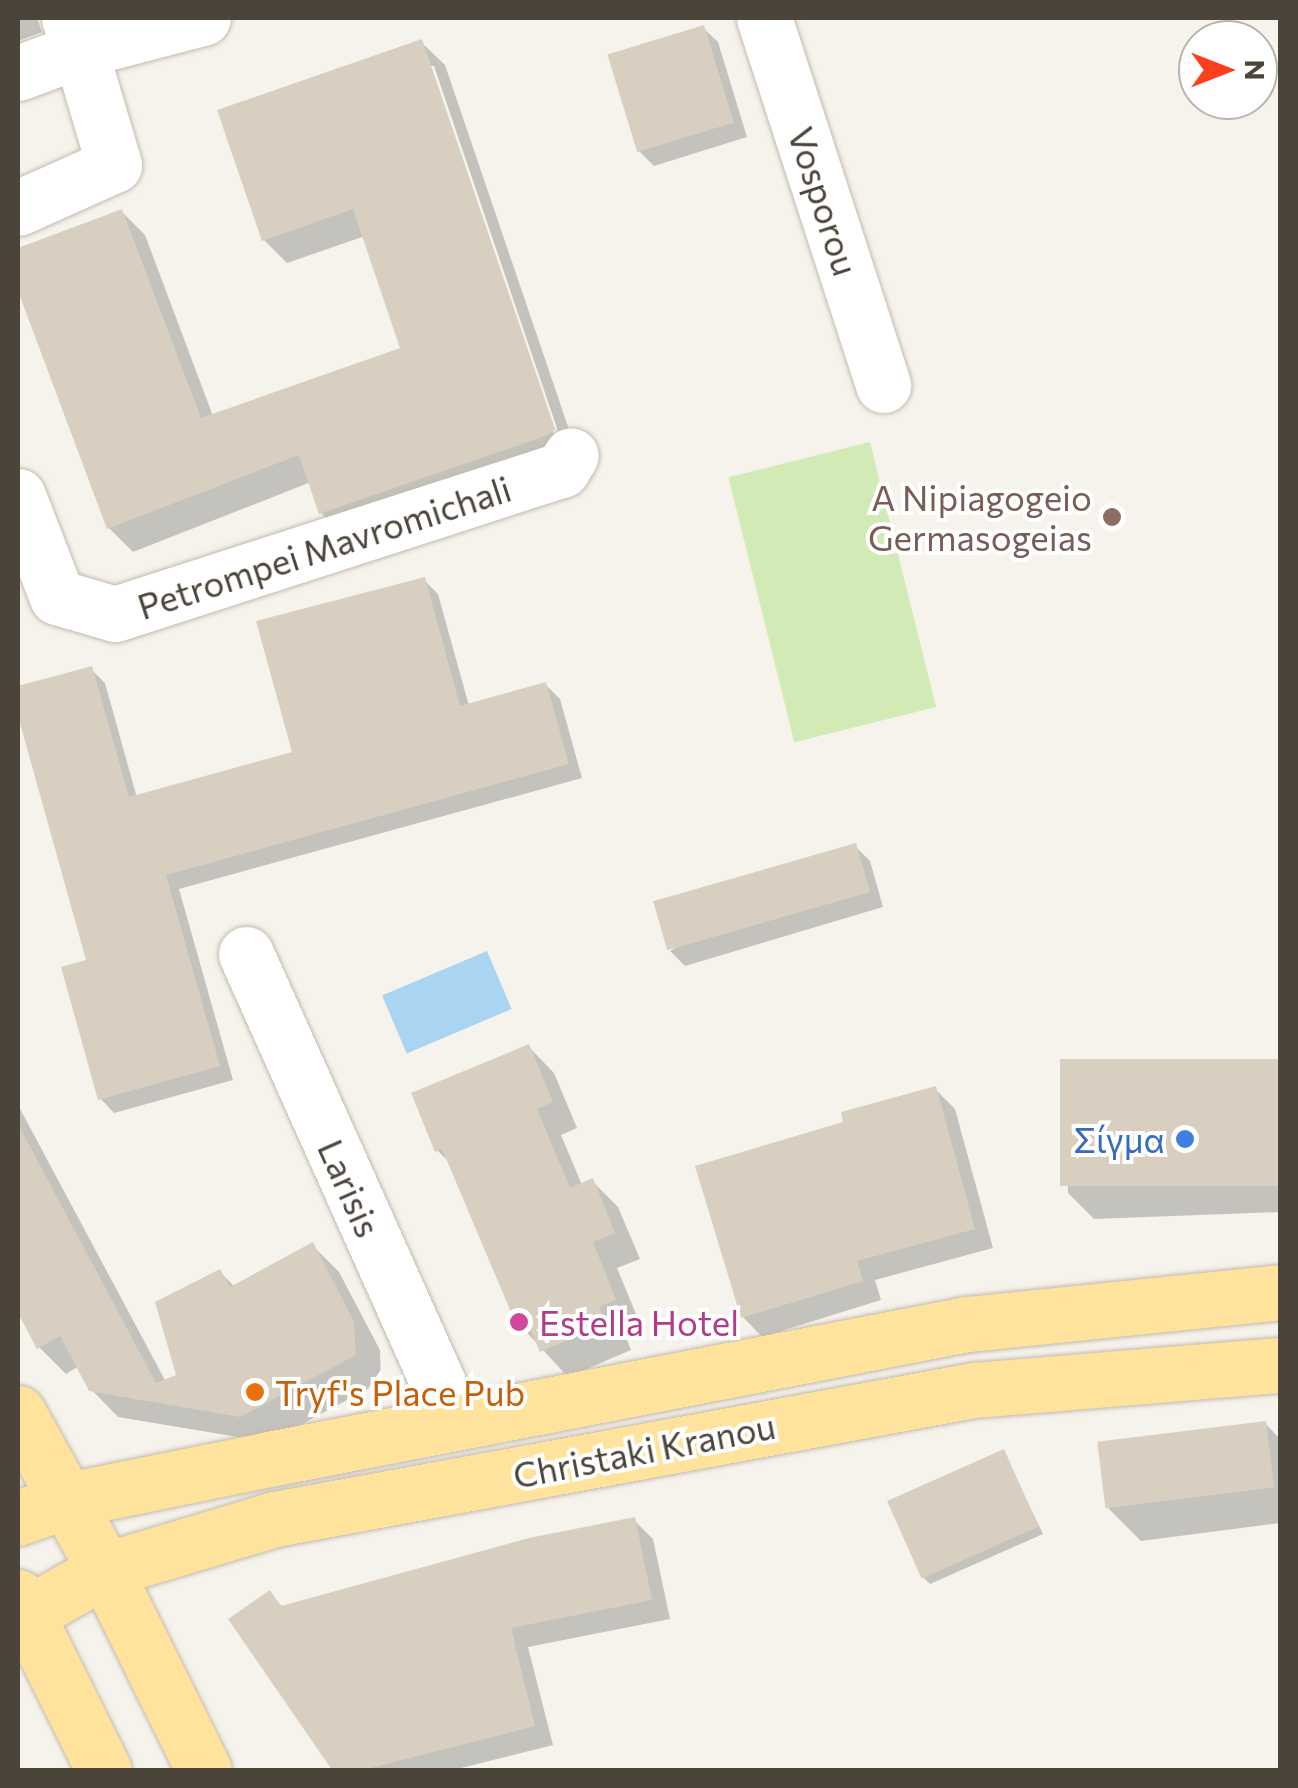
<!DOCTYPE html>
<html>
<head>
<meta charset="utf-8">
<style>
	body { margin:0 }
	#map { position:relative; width:1298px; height:1788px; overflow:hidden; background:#f6f3ec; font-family:Commissioner,sans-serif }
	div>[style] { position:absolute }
	.green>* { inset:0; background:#d2eab5; transform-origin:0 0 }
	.water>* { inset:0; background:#a9d4f2; transform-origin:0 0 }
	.shadow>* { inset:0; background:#0003 }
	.building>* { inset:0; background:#d8cfc1; transform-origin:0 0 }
	.roads { filter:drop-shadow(0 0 2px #c2bbae) drop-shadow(0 0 2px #c2bbae) }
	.minor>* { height:55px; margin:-27.5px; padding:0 27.5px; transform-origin:27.5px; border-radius:27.5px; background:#fff }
	.major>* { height:55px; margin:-27.5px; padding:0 27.5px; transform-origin:27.5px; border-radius:27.5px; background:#ffe39c }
	.dots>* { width:28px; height:28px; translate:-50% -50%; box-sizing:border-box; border:5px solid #fff; border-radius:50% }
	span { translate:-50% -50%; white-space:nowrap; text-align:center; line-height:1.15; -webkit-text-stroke:8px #fff; paint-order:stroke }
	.street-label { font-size:35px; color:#4b4439 }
	.education-label { font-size:35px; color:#785e54 }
	.right { translate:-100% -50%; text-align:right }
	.shop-label { font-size:35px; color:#366cbe }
	.hotel-label { font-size:35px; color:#b23c85 }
	.left { translate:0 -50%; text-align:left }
	.food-label { font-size:35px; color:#c56008 }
	.frame { position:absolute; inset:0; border:20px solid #4b4439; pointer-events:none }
	.north { position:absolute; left:1178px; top:20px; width:100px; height:100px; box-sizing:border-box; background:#fff; border:2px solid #b7b4b0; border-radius:50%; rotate:90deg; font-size:28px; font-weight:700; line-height:40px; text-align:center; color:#4b4439 }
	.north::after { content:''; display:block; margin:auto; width:35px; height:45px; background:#fc3f1d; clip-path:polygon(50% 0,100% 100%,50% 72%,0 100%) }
</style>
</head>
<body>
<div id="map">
	<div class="green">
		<div style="left:870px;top:442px;width:273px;height:146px;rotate:76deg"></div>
	</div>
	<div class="water">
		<div style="left:487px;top:951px;width:63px;height:114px;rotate:67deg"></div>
	</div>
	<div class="shadow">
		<div style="clip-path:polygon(18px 18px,37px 18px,42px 32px,18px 41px)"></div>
		<div style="clip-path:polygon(703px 28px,718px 42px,747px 137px,654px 166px,639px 151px)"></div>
		<div style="clip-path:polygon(evenodd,421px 42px,445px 65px,577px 453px,345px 536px,321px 513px,311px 482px,133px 552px,109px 528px,18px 285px,18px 251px,121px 211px,145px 235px,213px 416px,403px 350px,365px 236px,287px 263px,264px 240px,421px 42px,429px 66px,434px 66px,561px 440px,556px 441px,429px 66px)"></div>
		<div style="clip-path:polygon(424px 580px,438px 594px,469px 706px,546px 685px,560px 699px,582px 778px,179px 889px,233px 1080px,114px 1113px,100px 1098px,89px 962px,18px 707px,18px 689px,91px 669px,105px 683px,137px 798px,295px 754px)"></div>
		<div style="clip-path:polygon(855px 846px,870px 861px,883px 907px,685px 966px,670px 951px)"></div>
		<div style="clip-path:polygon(528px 1046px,554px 1073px,577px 1128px,561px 1135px,582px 1185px,592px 1181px,618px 1207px,640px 1259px,617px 1268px,641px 1326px,624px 1333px,631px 1350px,568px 1377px,518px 1323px,452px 1165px,437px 1150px)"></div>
		<div style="clip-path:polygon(1280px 1061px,1280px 1212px,1094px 1219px,1068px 1193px,1063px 1069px)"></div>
		<div style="clip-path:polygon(935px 1089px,955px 1109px,993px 1248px,875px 1280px,881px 1300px,762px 1337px,743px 1317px,846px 1123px)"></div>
		<div style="clip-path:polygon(18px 1105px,166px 1382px,179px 1376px,220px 1272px,235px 1287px,312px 1245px,339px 1272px,380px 1350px,381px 1382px,268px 1442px,118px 1417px,91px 1389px,79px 1366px,66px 1374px,39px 1347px,18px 1308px)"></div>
		<div style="clip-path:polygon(1265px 1423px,1280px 1439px,1280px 1523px,1141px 1541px,1108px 1508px)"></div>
		<div style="clip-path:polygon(1003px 1452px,1043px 1534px,930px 1584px,923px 1577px)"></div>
		<div style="clip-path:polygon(634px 1520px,653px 1539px,670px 1619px,528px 1647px,553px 1745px,453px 1770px,334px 1770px,231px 1620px,270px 1594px,284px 1608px)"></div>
	</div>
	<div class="building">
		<div style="left:704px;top:25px;width:102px;height:101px;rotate:73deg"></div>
		<div style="clip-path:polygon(422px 39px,555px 429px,548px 435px,319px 514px,299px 455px,107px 529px,18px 291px,18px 248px,122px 209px,201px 418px,400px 348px,353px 209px,262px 241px,217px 110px)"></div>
		<div style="clip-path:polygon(425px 577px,460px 706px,546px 682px,569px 764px,166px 875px,220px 1066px,98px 1100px,61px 967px,86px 960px,18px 716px,18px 686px,92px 666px,129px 797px,292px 752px,256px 621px)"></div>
		<div style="left:856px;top:843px;width:51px;height:211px;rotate:74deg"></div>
		<div style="clip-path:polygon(529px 1044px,553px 1102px,537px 1109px,570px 1188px,593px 1178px,615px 1233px,593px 1242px,616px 1300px,599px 1307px,607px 1324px,540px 1352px,526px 1320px,516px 1324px,442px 1149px,435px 1152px,411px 1093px)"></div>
		<div style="left:1280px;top:1059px;width:127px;height:220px;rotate:90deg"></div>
		<div style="clip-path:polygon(936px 1086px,975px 1229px,857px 1261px,863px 1281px,741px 1318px,695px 1166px,843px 1122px,841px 1112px)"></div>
		<div style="clip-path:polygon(18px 1124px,156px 1383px,176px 1375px,155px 1302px,220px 1269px,230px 1287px,313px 1242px,354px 1322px,356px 1355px,240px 1417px,89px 1391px,60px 1336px,37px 1349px,18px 1313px)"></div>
		<div style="left:1266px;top:1421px;width:67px;height:170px;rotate:83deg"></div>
		<div style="left:1004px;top:1449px;width:85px;height:128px;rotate:66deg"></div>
		<div style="clip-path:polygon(635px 1517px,652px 1600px,511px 1628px,535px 1726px,363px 1770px,332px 1770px,228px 1619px,270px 1590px,281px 1606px,529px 1538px)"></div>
	</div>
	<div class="roads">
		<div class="minor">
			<div style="left:69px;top:18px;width:34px;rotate:71deg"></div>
			<div style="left:80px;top:50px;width:127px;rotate:-14.6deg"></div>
			<div style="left:764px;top:18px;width:386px;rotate:72deg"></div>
			<div style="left:18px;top:73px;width:66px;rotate:-20.4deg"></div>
			<div style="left:80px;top:50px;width:120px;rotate:73.5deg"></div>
			<div style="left:114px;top:165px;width:105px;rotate:155.9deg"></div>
			<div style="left:18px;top:496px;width:108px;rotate:68.9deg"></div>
			<div style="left:57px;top:597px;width:60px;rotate:16.3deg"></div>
			<div style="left:115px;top:614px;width:470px;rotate:-17.9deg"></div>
			<div style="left:562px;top:470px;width:17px;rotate:-59deg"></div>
			<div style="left:246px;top:954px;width:512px;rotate:65.89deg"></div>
		</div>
		<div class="major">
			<div style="left:18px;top:1413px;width:179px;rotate:61deg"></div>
			<div style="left:105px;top:1570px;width:223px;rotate:63.7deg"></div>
			<div style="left:18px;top:1518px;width:53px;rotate:-19.8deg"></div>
			<div style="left:68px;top:1500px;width:210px;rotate:-11.5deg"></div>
			<div style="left:274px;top:1458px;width:706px;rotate:-10.94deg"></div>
			<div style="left:967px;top:1324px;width:315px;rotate:-5.8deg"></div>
			<div style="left:18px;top:1597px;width:193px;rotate:63.6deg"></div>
			<div style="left:27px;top:1614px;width:90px;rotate:-29.4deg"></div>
			<div style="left:105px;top:1570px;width:177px;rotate:-16.7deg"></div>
			<div style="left:275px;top:1519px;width:711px;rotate:-10.46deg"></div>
			<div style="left:974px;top:1390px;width:307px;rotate:-4.7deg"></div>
		</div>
	</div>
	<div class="dots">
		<div style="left:1112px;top:517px;background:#8d6e63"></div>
		<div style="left:1185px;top:1139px;background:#3f7fe0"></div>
		<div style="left:519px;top:1322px;background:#d1479c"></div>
		<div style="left:255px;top:1392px;background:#e8710a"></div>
	</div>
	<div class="street-label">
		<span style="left:824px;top:201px;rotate:72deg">Vosporou</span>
		<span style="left:324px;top:547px;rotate:-18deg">Petrompei Mavromichali</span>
		<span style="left:350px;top:1188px;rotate:66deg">Larisis</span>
		<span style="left:644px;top:1450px;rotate:-11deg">Christaki Kranou</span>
	</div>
	<div class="education-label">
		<span class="right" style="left:1092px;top:517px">A Nipiagogeio<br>Germasogeias</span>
	</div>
	<div class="shop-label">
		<span class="right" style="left:1165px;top:1139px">Σίγμα</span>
	</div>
	<div class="hotel-label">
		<span class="left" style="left:539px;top:1322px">Estella Hotel</span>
	</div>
	<div class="food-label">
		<span class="left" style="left:275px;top:1392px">Tryf's Place Pub</span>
	</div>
	<div class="frame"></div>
	<div class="north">N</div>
</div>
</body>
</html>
